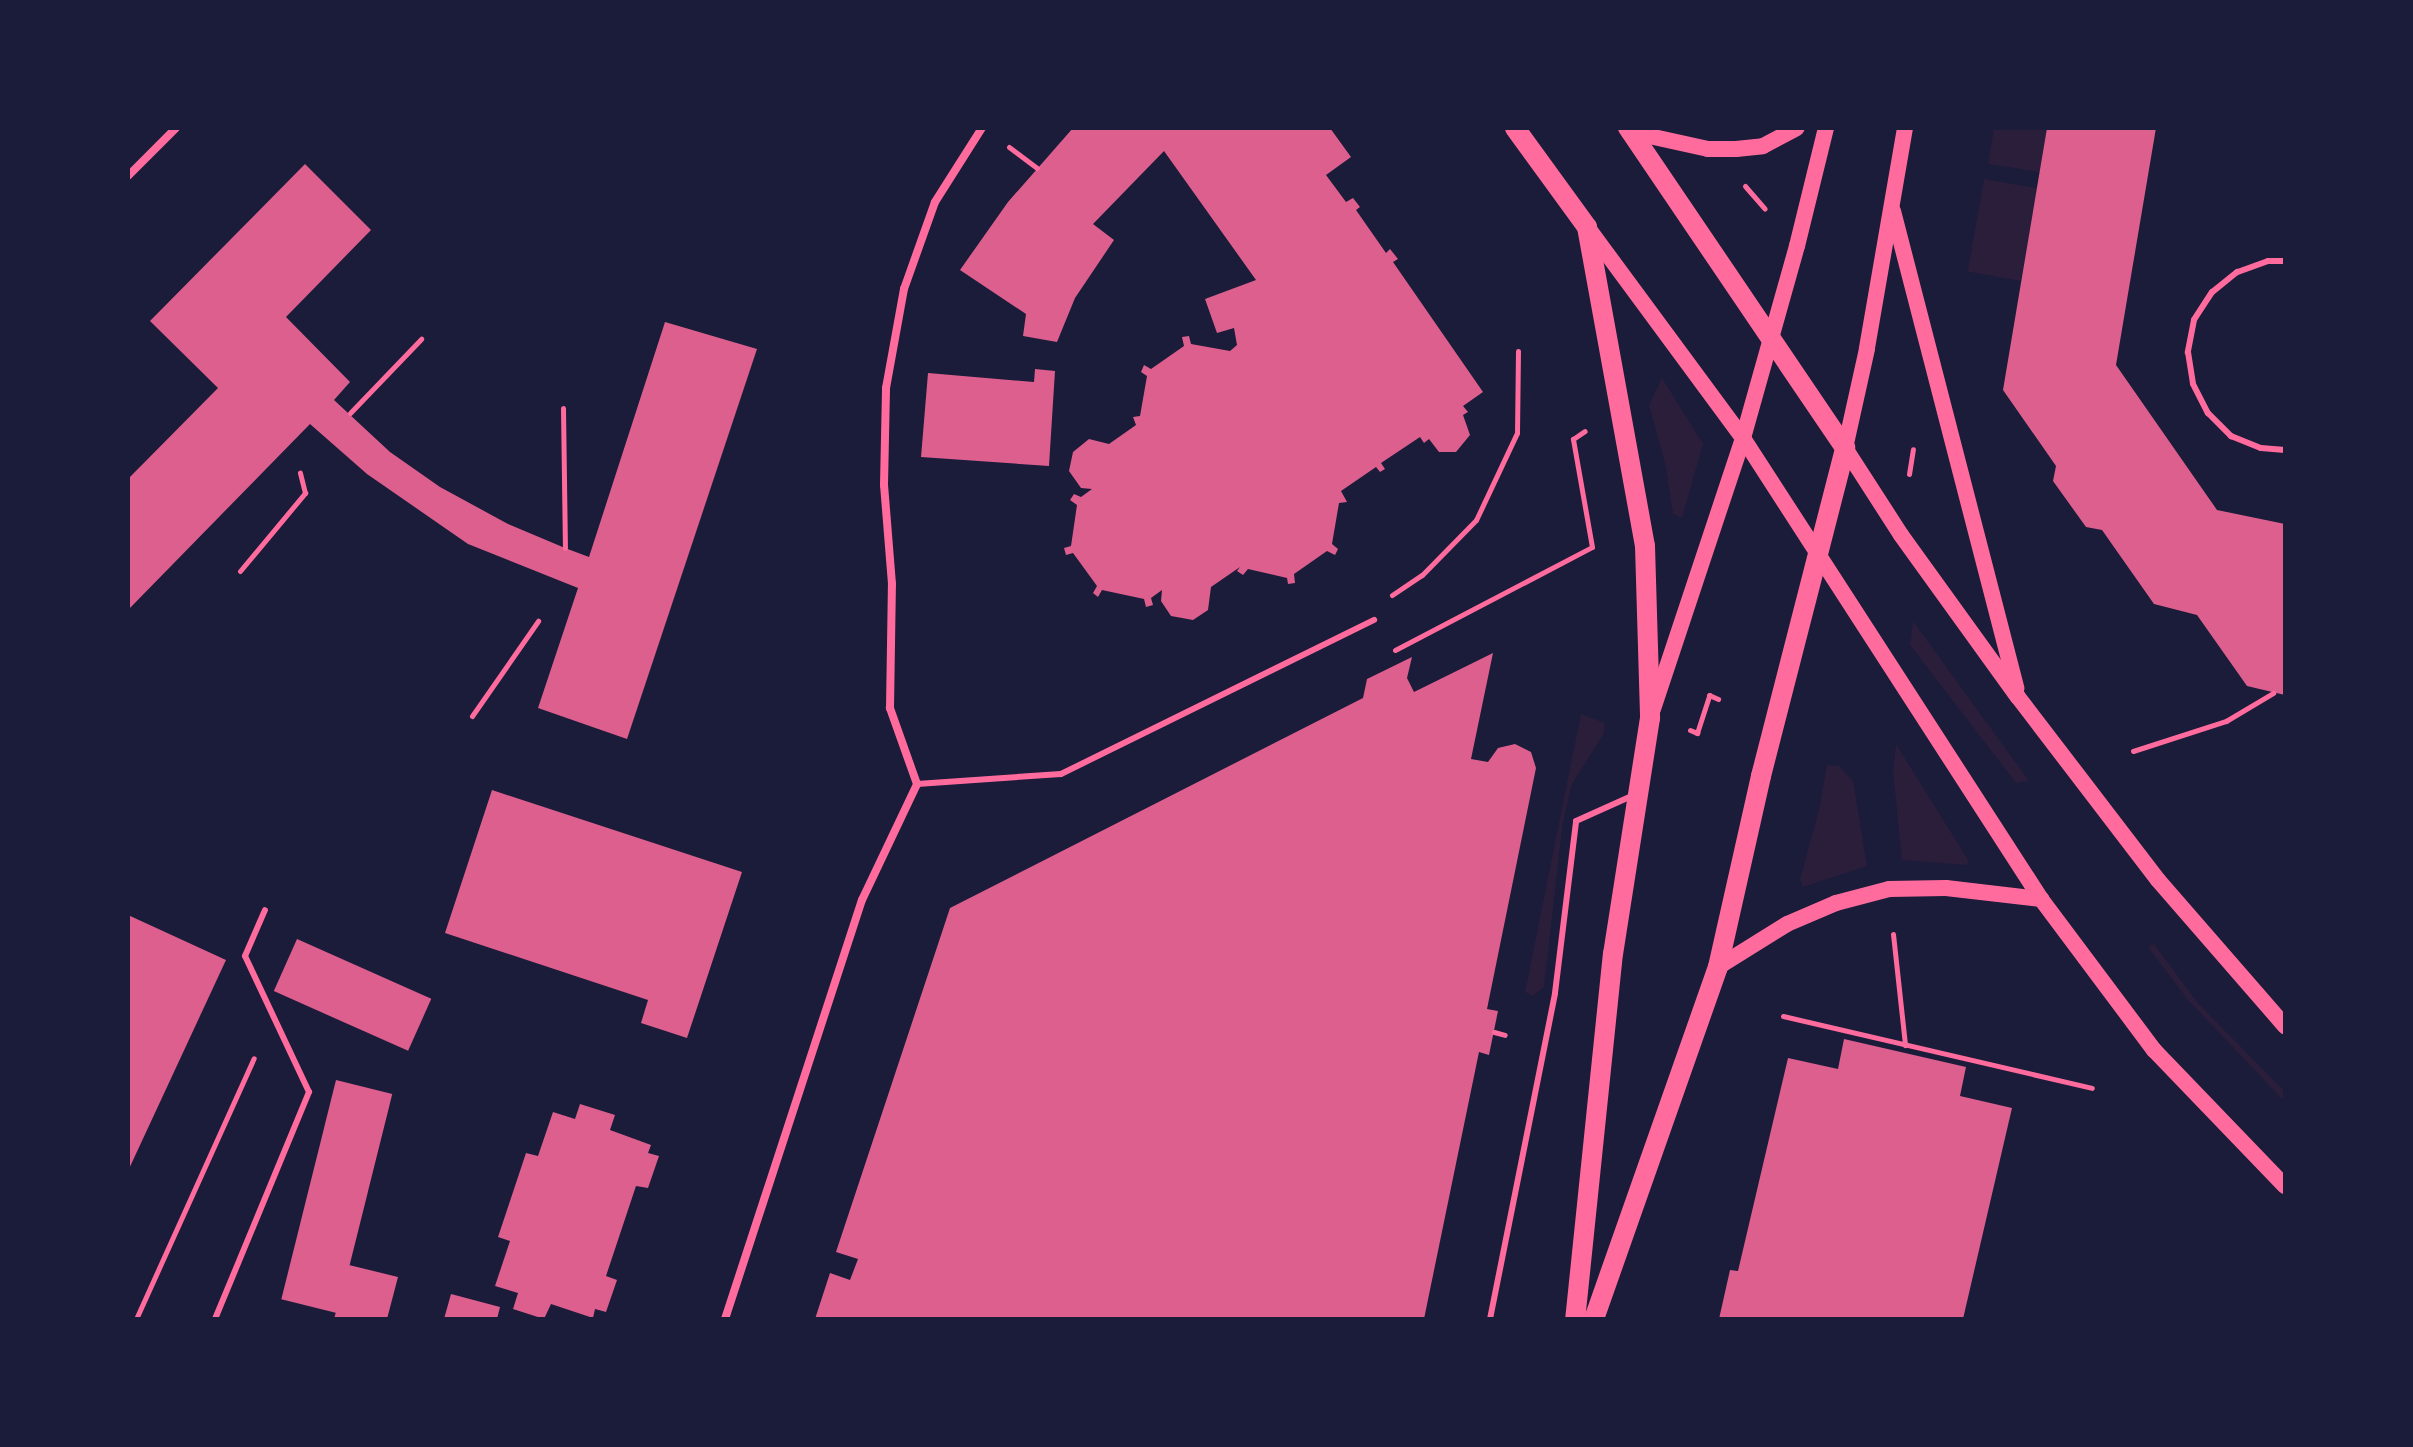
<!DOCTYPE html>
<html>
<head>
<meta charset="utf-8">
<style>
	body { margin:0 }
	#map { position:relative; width:2413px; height:1447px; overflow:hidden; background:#1b1b3a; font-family:Ubuntu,sans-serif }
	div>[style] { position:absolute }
	.green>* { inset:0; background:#2a1e3b; transform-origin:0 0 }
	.building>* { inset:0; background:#dd5f8e; transform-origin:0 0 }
	.path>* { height:5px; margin:-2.5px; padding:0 2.5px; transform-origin:2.5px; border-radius:2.5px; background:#ff6b9d }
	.service>* { height:6px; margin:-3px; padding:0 3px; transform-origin:3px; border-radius:3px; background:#ff6b9d }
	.minor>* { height:8px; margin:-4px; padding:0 4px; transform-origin:4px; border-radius:4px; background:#ff6b9d }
	.secondary>* { height:16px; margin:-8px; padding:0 8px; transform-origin:8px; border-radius:8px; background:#ff6b9d }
	.primary>* { height:20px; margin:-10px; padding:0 10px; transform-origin:10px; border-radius:10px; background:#ff6b9d }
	span { translate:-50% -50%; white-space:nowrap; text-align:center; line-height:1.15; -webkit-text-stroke:6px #1b1b3a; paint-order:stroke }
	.frame { position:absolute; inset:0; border:130px solid #1b1b3a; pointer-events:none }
</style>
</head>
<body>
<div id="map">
	<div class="green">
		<div style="clip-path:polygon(1994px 128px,2047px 128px,2040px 172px,1988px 164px)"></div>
		<div style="left:1984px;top:179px;width:54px;height:94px;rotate:10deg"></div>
		<div style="clip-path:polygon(1662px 378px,1703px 444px,1682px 518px,1673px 514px,1666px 467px,1649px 405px)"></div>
		<div style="clip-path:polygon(1913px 621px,2029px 781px,2016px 783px,1910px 645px)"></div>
		<div style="clip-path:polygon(1581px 714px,1605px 723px,1603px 735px,1572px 784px,1563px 821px,1544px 987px,1533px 996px,1525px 992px)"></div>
		<div style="clip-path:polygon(1896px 744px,1965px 855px,1969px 862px,1966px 865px,1902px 860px,1893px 772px)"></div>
		<div style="clip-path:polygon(1827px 765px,1839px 766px,1853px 781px,1867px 866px,1803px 887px,1800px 879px,1819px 810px)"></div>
		<div style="clip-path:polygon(2154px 944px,2197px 1002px,2285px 1092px,2285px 1102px,2188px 1000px,2148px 947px)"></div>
	</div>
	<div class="building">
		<div style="clip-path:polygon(1073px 128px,1330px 128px,1351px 157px,1326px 175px,1346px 202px,1353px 198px,1360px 207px,1356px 210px,1386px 253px,1390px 249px,1398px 259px,1393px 262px,1483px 392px,1463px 406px,1468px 412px,1463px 415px,1470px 435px,1456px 452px,1439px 452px,1429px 439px,1424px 443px,1420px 437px,1381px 463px,1385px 469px,1380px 472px,1376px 467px,1341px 491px,1347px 502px,1339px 503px,1332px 544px,1338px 549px,1335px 555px,1327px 551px,1294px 574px,1295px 583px,1288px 584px,1287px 578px,1248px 569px,1243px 575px,1237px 571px,1240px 567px,1211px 587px,1208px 610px,1193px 620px,1171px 616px,1161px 601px,1162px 590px,1151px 598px,1153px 605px,1146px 607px,1144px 599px,1102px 590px,1098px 597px,1093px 593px,1097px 586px,1073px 553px,1066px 555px,1064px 548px,1071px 546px,1077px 505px,1070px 500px,1074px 494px,1081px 497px,1092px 489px,1081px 488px,1069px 471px,1073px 452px,1089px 439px,1109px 444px,1136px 425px,1133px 417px,1140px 416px,1147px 376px,1141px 372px,1144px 365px,1151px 369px,1184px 346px,1182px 337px,1189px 336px,1191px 344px,1230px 351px,1237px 345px,1234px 328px,1217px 333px,1205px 299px,1256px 280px,1164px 151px,1093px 224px,1114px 240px,1075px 298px,1057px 342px,1023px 336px,1026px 314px,960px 270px,1008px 202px)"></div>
		<div style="clip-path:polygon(2047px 128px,2156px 128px,2116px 365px,2217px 510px,2285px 524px,2285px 695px,2247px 686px,2197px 615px,2154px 604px,2102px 530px,2086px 527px,2053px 481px,2056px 466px,2003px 390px)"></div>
		<div style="clip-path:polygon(305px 164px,371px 230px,286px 317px,350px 382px,334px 400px,390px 452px,440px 487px,508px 524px,565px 548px,589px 557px,665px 322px,757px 349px,627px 739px,538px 708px,578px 588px,468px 544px,367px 474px,310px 424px,128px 610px,128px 479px,218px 388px,150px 321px)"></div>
		<div style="clip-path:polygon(1035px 369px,1055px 371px,1049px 466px,921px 457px,928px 373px,1034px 382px)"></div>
		<div style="clip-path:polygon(1493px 653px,1471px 759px,1488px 762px,1498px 748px,1515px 744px,1531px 752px,1536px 768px,1487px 1009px,1498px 1011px,1489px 1055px,1479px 1052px,1424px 1319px,815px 1319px,830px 1273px,850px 1280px,858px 1259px,836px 1252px,950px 908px,1363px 698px,1367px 679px,1412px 657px,1407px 678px,1414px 692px)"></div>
		<div style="clip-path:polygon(492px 790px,742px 872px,687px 1038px,641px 1023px,648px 1000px,445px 933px)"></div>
		<div style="clip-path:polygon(128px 915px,226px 960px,128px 1171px)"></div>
		<div style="left:297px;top:939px;width:147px;height:57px;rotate:24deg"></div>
		<div style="clip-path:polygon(1844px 1039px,1966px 1067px,1960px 1096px,2012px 1108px,1963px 1319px,1719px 1319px,1730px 1270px,1738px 1271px,1788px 1058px,1838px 1069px)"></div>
		<div style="left:336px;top:1080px;width:58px;height:226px;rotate:14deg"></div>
		<div style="clip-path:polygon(580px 1104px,615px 1115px,610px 1130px,651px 1145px,648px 1153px,659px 1156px,648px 1188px,636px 1186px,606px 1276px,617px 1280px,606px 1312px,595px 1309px,593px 1318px,551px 1304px,544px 1319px,513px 1309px,518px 1293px,495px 1286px,510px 1241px,498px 1237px,526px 1153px,538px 1156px,553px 1112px,575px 1119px)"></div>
		<div style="clip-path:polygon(349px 1265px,398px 1277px,387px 1319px,334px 1319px)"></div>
		<div style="clip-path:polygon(451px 1294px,500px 1307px,497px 1319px,444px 1319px)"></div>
	</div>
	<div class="path">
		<div style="left:1009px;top:147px;width:35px;rotate:37deg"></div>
		<div style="left:1745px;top:186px;width:30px;rotate:49deg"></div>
		<div style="left:563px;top:408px;width:140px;rotate:89.2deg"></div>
		<div style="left:350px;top:413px;width:103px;rotate:-46.2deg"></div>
		<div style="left:1909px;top:474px;width:25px;rotate:-81deg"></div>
		<div style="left:240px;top:571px;width:102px;rotate:-50.2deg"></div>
		<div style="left:305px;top:493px;width:21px;rotate:-104deg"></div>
		<div style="left:1392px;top:595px;width:36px;rotate:-34deg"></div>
		<div style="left:1422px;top:575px;width:77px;rotate:-45.5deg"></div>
		<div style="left:1476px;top:520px;width:96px;rotate:-64.8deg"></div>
		<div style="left:1517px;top:433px;width:82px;rotate:-89.3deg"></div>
		<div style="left:1395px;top:650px;width:222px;rotate:-27.6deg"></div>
		<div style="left:1592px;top:547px;width:110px;rotate:-100deg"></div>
		<div style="left:1573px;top:439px;width:14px;rotate:-34deg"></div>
		<div style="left:472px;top:716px;width:116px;rotate:-55.2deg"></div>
		<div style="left:1690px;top:730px;width:8px;rotate:23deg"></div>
		<div style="left:1697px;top:733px;width:40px;rotate:-72deg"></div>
		<div style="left:1709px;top:695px;width:10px;rotate:24deg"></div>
		<div style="left:2133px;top:751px;width:98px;rotate:-17.9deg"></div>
		<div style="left:2226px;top:721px;width:55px;rotate:-30.8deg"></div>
		<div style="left:1893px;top:934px;width:112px;rotate:83.8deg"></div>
		<div style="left:1783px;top:1016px;width:317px;rotate:13.1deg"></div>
		<div style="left:1494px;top:1032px;width:11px;rotate:15deg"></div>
		<div style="left:136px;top:1319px;width:286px;rotate:-65.7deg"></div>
	</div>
	<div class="service">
		<div style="left:2285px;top:261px;width:17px;rotate:180deg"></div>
		<div style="left:2268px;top:261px;width:33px;rotate:160deg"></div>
		<div style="left:2237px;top:272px;width:32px;rotate:141deg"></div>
		<div style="left:2212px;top:292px;width:33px;rotate:123deg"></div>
		<div style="left:2194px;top:320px;width:33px;rotate:101deg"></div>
		<div style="left:2188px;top:352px;width:32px;rotate:81deg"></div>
		<div style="left:2193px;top:384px;width:33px;rotate:63deg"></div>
		<div style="left:2208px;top:413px;width:33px;rotate:45deg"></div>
		<div style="left:2231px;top:436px;width:32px;rotate:22deg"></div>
		<div style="left:2261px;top:448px;width:24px;rotate:5deg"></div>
		<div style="left:917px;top:784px;width:144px;rotate:-4deg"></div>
		<div style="left:1061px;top:774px;width:349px;rotate:-26.2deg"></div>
		<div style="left:215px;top:1319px;width:246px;rotate:-67.5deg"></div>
		<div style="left:309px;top:1092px;width:150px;rotate:-115.2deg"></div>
		<div style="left:245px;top:956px;width:50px;rotate:-66.5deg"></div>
		<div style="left:1490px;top:1319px;width:332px;rotate:-78.7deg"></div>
		<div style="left:1555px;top:993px;width:173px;rotate:-83deg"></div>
		<div style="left:1576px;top:821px;width:61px;rotate:-24.1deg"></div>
	</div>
	<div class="minor">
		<div style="left:128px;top:176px;width:68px;rotate:-45deg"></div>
		<div style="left:725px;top:1319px;width:441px;rotate:-71.9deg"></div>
		<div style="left:862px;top:900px;width:128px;rotate:-64.6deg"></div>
		<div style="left:917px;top:784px;width:81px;rotate:-109.6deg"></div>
		<div style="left:890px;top:708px;width:124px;rotate:-89.1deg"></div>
		<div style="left:892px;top:584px;width:99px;rotate:-94.6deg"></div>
		<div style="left:884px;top:485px;width:97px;rotate:-88.8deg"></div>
		<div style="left:886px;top:388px;width:101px;rotate:-79.7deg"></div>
		<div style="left:904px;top:289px;width:92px;rotate:-70.4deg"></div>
		<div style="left:935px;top:202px;width:88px;rotate:-57.6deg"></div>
	</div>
	<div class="secondary">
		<div style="left:1905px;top:128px;width:224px;rotate:99.8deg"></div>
		<div style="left:1867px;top:349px;width:101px;rotate:102.5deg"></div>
		<div style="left:1845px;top:448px;width:103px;rotate:57.2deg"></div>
		<div style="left:1901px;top:535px;width:200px;rotate:54.2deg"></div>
		<div style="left:2018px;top:697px;width:230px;rotate:52.6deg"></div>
		<div style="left:2158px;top:880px;width:194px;rotate:49deg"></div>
		<div style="left:1631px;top:132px;width:79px;rotate:12.4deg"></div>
		<div style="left:1708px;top:149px;width:28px"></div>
		<div style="left:1736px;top:149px;width:27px;rotate:-6deg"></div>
		<div style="left:1763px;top:146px;width:38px;rotate:-28deg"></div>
		<div style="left:1893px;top:211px;width:493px;rotate:75.5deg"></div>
		<div style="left:1588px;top:228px;width:261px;rotate:53.6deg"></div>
		<div style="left:1743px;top:438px;width:549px;rotate:57.12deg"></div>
		<div style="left:2041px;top:899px;width:189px;rotate:53.2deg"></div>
		<div style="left:2154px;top:1050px;width:189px;rotate:46.1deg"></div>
		<div style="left:1653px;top:709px;width:286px;rotate:-71.6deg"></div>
		<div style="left:1743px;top:438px;width:199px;rotate:-74.3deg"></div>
		<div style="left:1797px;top:246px;width:122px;rotate:-76.2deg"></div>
		<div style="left:1718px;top:967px;width:81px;rotate:-31.9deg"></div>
		<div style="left:1787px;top:924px;width:53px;rotate:-23.2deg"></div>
		<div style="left:1836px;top:903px;width:55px;rotate:-14.8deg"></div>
		<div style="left:1889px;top:889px;width:57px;rotate:-1deg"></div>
		<div style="left:1946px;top:888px;width:96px;rotate:6.6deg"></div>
	</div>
	<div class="primary">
		<div style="left:1515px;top:128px;width:122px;rotate:54deg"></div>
		<div style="left:1587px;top:227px;width:324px;rotate:79.7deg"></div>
		<div style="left:1645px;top:546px;width:172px;rotate:88.3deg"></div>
		<div style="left:1650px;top:718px;width:238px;rotate:98.9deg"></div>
		<div style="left:1613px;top:953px;width:368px;rotate:95.9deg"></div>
		<div style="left:1594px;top:1319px;width:373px;rotate:-70.6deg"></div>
		<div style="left:1718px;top:967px;width:196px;rotate:-77.3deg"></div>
		<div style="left:1761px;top:776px;width:339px;rotate:-75.6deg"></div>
		<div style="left:1845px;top:448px;width:387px;rotate:-124.1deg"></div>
	</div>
	<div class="frame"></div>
</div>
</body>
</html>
